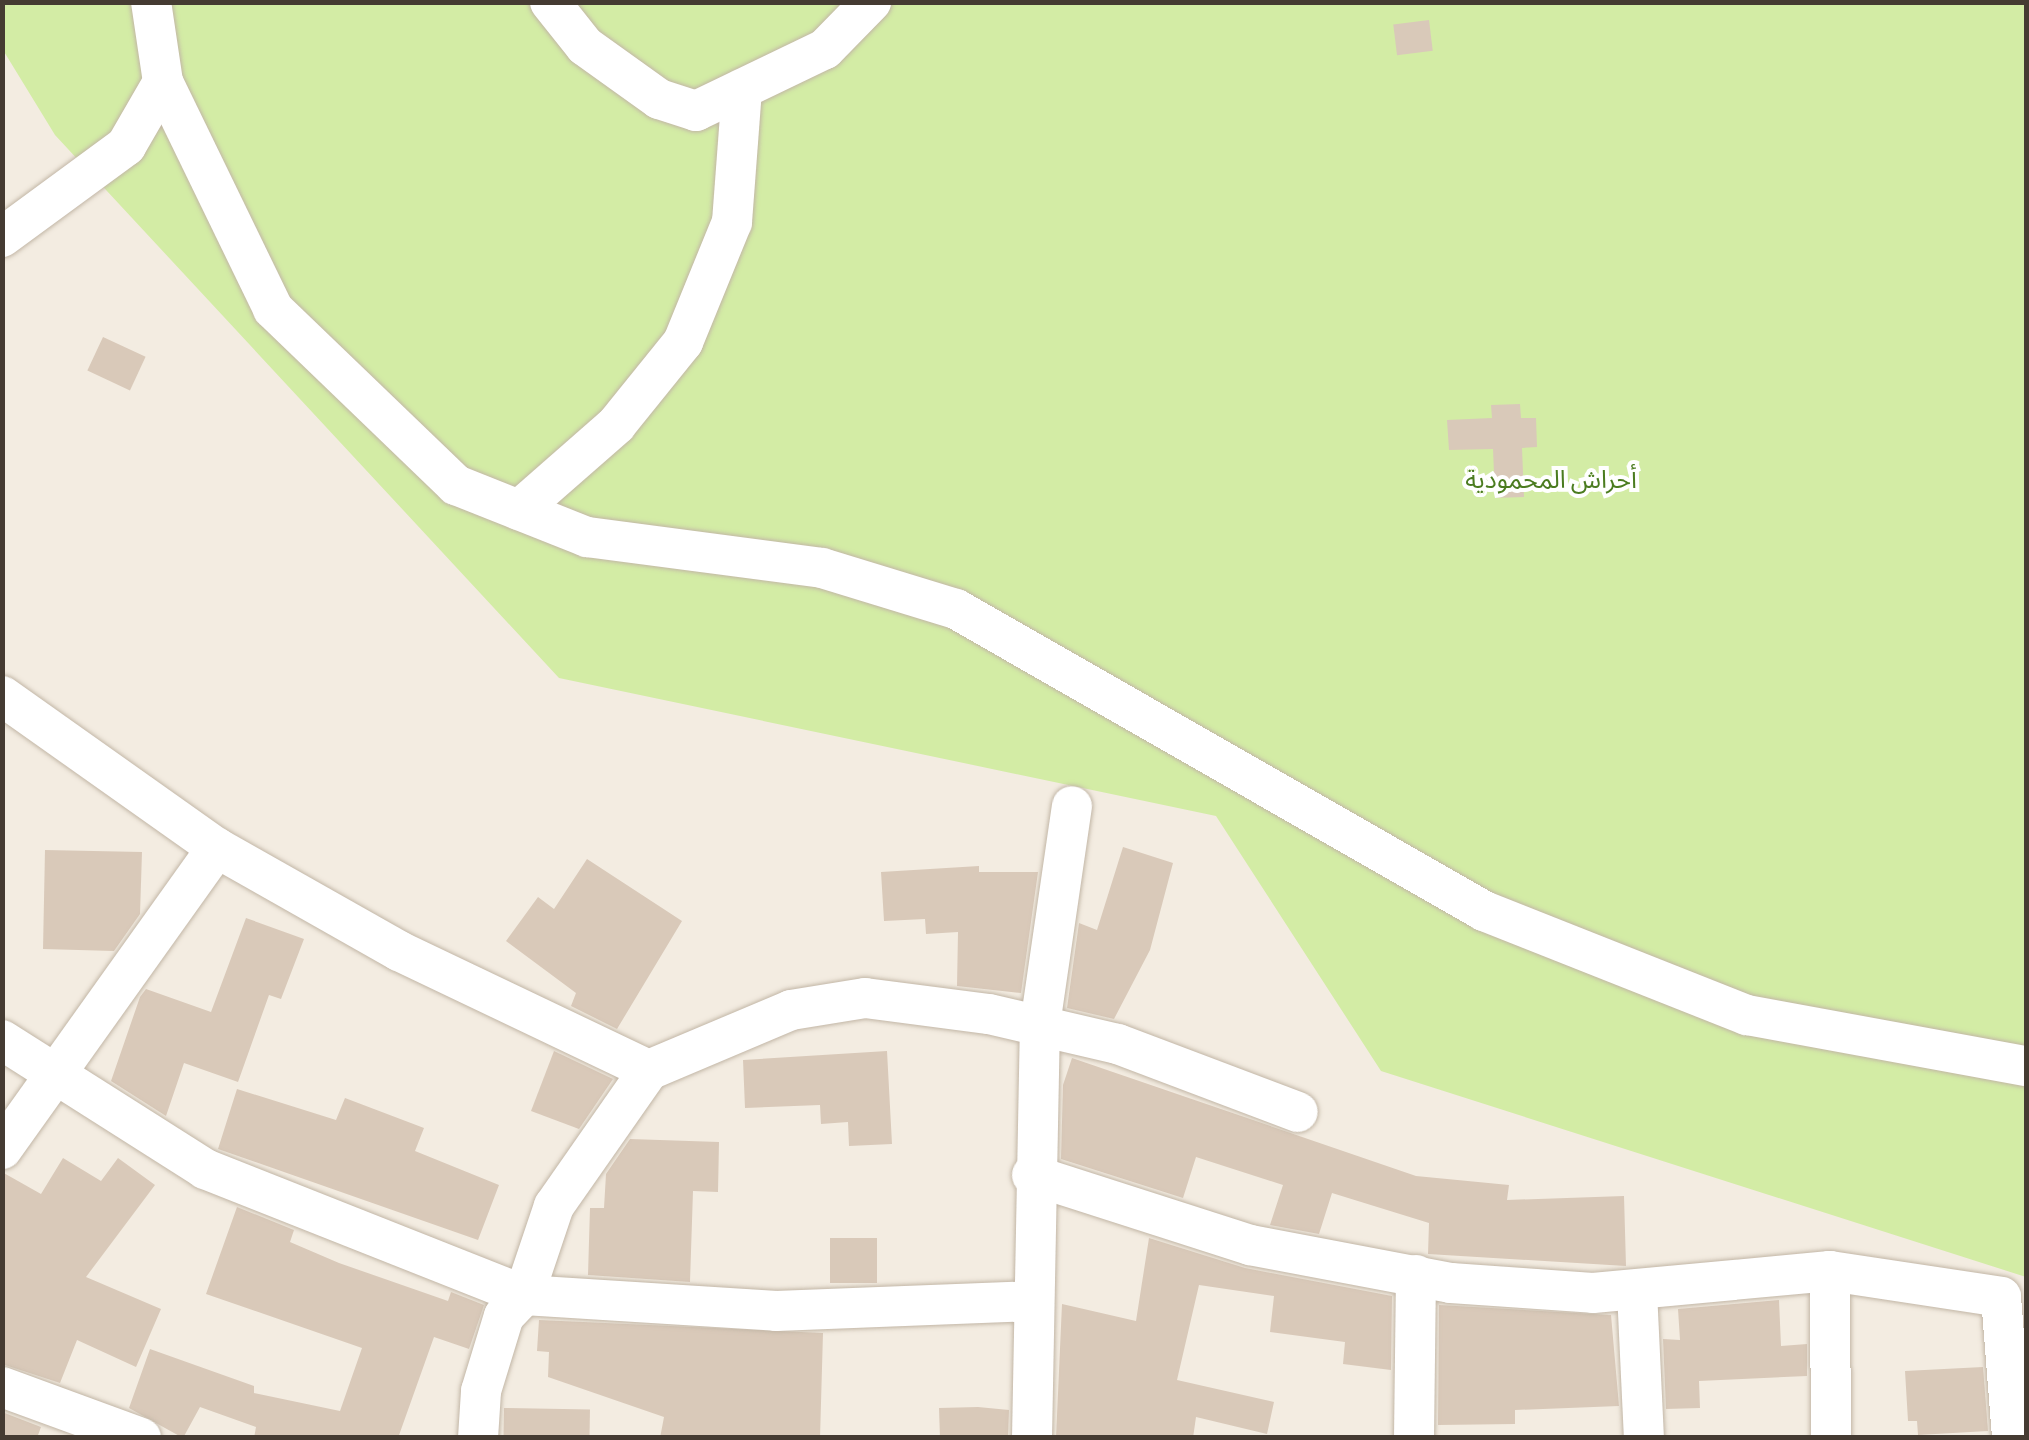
<!DOCTYPE html>
<html>
<head>
<meta charset="utf-8">
<style>
	body { margin:0 }
	#map { position:relative; width:2029px; height:1440px; overflow:hidden; background:#f3ece1; font-family:Manrope,"Noto Sans Arabic",sans-serif }
	div>[style] { position:absolute }
	.green>* { inset:0; background:#d3eca5 }
	.building>* { inset:0; background:#d9c9b9; transform-origin:0 0 }
	.roads { filter:drop-shadow(0 0 2px #c2b6a6) drop-shadow(0 0 2px #c2b6a6) }
	.street>* { height:40px; margin:-20px; padding:0 20px; transform-origin:20px; border-radius:20px; background:#fff }
	span { translate:-50% -50%; white-space:nowrap; text-align:center; line-height:1.15; -webkit-text-stroke:8px #fff; paint-order:stroke }
	.park-label { font-size:25px; color:#4b7c20 }
	.frame { position:absolute; inset:0; border:5px solid #453b32; pointer-events:none }
</style>
</head>
<body>
<div id="map">
	<div class="green">
		<div style="clip-path:polygon(3px 2px,2026px 3px,2026px 1277px,1381px 1071px,1216px 816px,559px 678px,55px 135px,3px 50px)"></div>
	</div>
	<div class="building">
		<div style="left:1429px;top:20px;width:31px;height:36px;rotate:83deg"></div>
		<div style="left:103px;top:337px;width:47px;height:37px;rotate:25deg"></div>
		<div style="clip-path:polygon(1520px 404px,1521px 418px,1536px 418px,1537px 447px,1522px 448px,1524px 497px,1495px 498px,1493px 449px,1449px 450px,1447px 420px,1492px 418px,1491px 405px)"></div>
		<div style="clip-path:polygon(1123px 847px,1173px 863px,1150px 950px,1114px 1019px,1067px 1008px,1079px 923px,1097px 930px)"></div>
		<div style="clip-path:polygon(45px 850px,142px 852px,140px 914px,114px 951px,43px 949px)"></div>
		<div style="clip-path:polygon(587px 859px,682px 921px,617px 1029px,571px 1006px,576px 993px,506px 941px,538px 897px,554px 909px)"></div>
		<div style="clip-path:polygon(979px 866px,979px 872px,1038px 872px,1021px 993px,957px 986px,958px 932px,926px 934px,925px 919px,884px 921px,881px 872px)"></div>
		<div style="clip-path:polygon(246px 918px,304px 939px,281px 999px,269px 995px,238px 1082px,184px 1063px,166px 1116px,111px 1081px,140px 997px,146px 989px,211px 1012px)"></div>
		<div style="clip-path:polygon(554px 1051px,613px 1079px,579px 1129px,531px 1111px)"></div>
		<div style="clip-path:polygon(887px 1051px,892px 1144px,849px 1146px,848px 1122px,821px 1124px,820px 1105px,745px 1108px,743px 1060px)"></div>
		<div style="clip-path:polygon(1072px 1058px,1416px 1176px,1509px 1185px,1507px 1200px,1624px 1196px,1626px 1266px,1428px 1254px,1429px 1223px,1332px 1193px,1319px 1234px,1270px 1225px,1283px 1185px,1196px 1157px,1183px 1198px,1061px 1159px,1063px 1085px)"></div>
		<div style="clip-path:polygon(237px 1089px,336px 1120px,345px 1098px,424px 1128px,415px 1151px,499px 1185px,478px 1240px,218px 1149px)"></div>
		<div style="clip-path:polygon(630px 1139px,719px 1142px,718px 1192px,693px 1191px,690px 1282px,588px 1275px,590px 1208px,604px 1208px,606px 1174px)"></div>
		<div style="clip-path:polygon(63px 1158px,101px 1181px,118px 1158px,155px 1185px,86px 1277px,161px 1309px,136px 1367px,77px 1340px,60px 1383px,2px 1364px,2px 1172px,41px 1194px)"></div>
		<div style="clip-path:polygon(237px 1207px,294px 1230px,290px 1242px,339px 1263px,448px 1301px,451px 1292px,484px 1305px,469px 1349px,434px 1337px,398px 1438px,254px 1438px,256px 1427px,200px 1407px,183px 1438px,129px 1408px,150px 1349px,254px 1386px,254px 1393px,340px 1411px,362px 1348px,206px 1294px)"></div>
		<div style="left:877px;top:1238px;width:45px;height:47px;rotate:90deg"></div>
		<div style="clip-path:polygon(1149px 1238px,1245px 1268px,1392px 1296px,1391px 1370px,1343px 1364px,1345px 1342px,1270px 1332px,1274px 1296px,1199px 1285px,1177px 1380px,1274px 1402px,1267px 1434px,1196px 1417px,1193px 1438px,1056px 1438px,1062px 1304px,1136px 1321px)"></div>
		<div style="clip-path:polygon(1779px 1300px,1781px 1346px,1807px 1344px,1807px 1376px,1699px 1381px,1700px 1408px,1666px 1409px,1663px 1339px,1680px 1340px,1678px 1309px)"></div>
		<div style="clip-path:polygon(1439px 1305px,1611px 1315px,1619px 1406px,1515px 1410px,1515px 1424px,1438px 1425px)"></div>
		<div style="clip-path:polygon(539px 1320px,823px 1333px,820px 1438px,660px 1438px,664px 1417px,548px 1377px,549px 1352px,537px 1351px)"></div>
		<div style="clip-path:polygon(1983px 1367px,1988px 1431px,1918px 1435px,1917px 1421px,1908px 1421px,1905px 1371px)"></div>
		<div style="clip-path:polygon(978px 1407px,1009px 1410px,1008px 1438px,940px 1438px,939px 1408px)"></div>
		<div style="left:504px;top:1408px;width:86px;height:30px;rotate:1deg"></div>
		<div style="clip-path:polygon(2px 1412px,41px 1427px,37px 1438px,2px 1438px)"></div>
	</div>
	<div class="roads">
		<div class="street">
			<div style="left:550px;top:2px;width:56px;rotate:51.5deg"></div>
			<div style="left:585px;top:46px;width:91px;rotate:35.6deg"></div>
			<div style="left:659px;top:99px;width:39px;rotate:18deg"></div>
			<div style="left:696px;top:111px;width:143px;rotate:-25.7deg"></div>
			<div style="left:825px;top:49px;width:66px;rotate:-45.6deg"></div>
			<div style="left:163px;top:82px;width:252px;rotate:64.1deg"></div>
			<div style="left:273px;top:309px;width:254px;rotate:43.9deg"></div>
			<div style="left:456px;top:485px;width:141px;rotate:21.7deg"></div>
			<div style="left:587px;top:537px;width:237px;rotate:7.5deg"></div>
			<div style="left:822px;top:568px;width:140px;rotate:17deg"></div>
			<div style="left:956px;top:609px;width:608px;rotate:29.77deg"></div>
			<div style="left:1484px;top:911px;width:283px;rotate:21.6deg"></div>
			<div style="left:1747px;top:1015px;width:284px;rotate:10.4deg"></div>
			<div style="left:2px;top:237px;width:154px;rotate:-36.3deg"></div>
			<div style="left:126px;top:146px;width:74px;rotate:-60deg"></div>
			<div style="left:163px;top:82px;width:81px;rotate:-98.5deg"></div>
			<div style="left:519px;top:510px;width:129px;rotate:-41.2deg"></div>
			<div style="left:616px;top:425px;width:107px;rotate:-51.1deg"></div>
			<div style="left:683px;top:342px;width:130px;rotate:-67.8deg"></div>
			<div style="left:732px;top:222px;width:133px;rotate:-85.7deg"></div>
			<div style="left:2px;top:696px;width:263px;rotate:35.3deg"></div>
			<div style="left:217px;top:848px;width:209px;rotate:29.5deg"></div>
			<div style="left:399px;top:951px;width:277px;rotate:25.5deg"></div>
			<div style="left:649px;top:1070px;width:154px;rotate:-22.9deg"></div>
			<div style="left:791px;top:1010px;width:75px;rotate:-9.2deg"></div>
			<div style="left:865px;top:998px;width:125px;rotate:7.4deg"></div>
			<div style="left:989px;top:1014px;width:132px;rotate:13.1deg"></div>
			<div style="left:1118px;top:1044px;width:192px;rotate:20.7deg"></div>
			<div style="left:2px;top:1040px;width:241px;rotate:32.4deg"></div>
			<div style="left:205px;top:1169px;width:343px;rotate:21.6deg"></div>
			<div style="left:524px;top:1295px;width:253px;rotate:3.6deg"></div>
			<div style="left:776px;top:1311px;width:256px;rotate:-2.2deg"></div>
			<div style="left:2px;top:1149px;width:370px;rotate:-54.5deg"></div>
			<div style="left:1032px;top:1175px;width:229px;rotate:17.8deg"></div>
			<div style="left:1250px;top:1245px;width:205px;rotate:10.7deg"></div>
			<div style="left:1451px;top:1283px;width:142px;rotate:4deg"></div>
			<div style="left:1593px;top:1293px;width:238px;rotate:-5.3deg"></div>
			<div style="left:1830px;top:1271px;width:173px;rotate:8.6deg"></div>
			<div style="left:2001px;top:1297px;width:141px;rotate:85.5deg"></div>
			<div style="left:1830px;top:1271px;width:167px;rotate:89.7deg"></div>
			<div style="left:1637px;top:1291px;width:147px;rotate:87.3deg"></div>
			<div style="left:2px;top:1387px;width:148px;rotate:20.1deg"></div>
			<div style="left:478px;top:1438px;width:47px;rotate:-86.3deg"></div>
			<div style="left:481px;top:1391px;width:78px;rotate:-73deg"></div>
			<div style="left:504px;top:1316px;width:29px;rotate:-46deg"></div>
			<div style="left:524px;top:1295px;width:94px;rotate:-71.4deg"></div>
			<div style="left:554px;top:1206px;width:166px;rotate:-55.1deg"></div>
			<div style="left:1032px;top:1438px;width:413px;rotate:-88.9deg"></div>
			<div style="left:1040px;top:1025px;width:221px;rotate:-81.7deg"></div>
			<div style="left:1414px;top:1438px;width:163px;rotate:-89.3deg"></div>
		</div>
	</div>
	<div class="park-label">
		<span style="left:1551px;top:479px">أحراش المحمودية</span>
	</div>
	<div class="frame"></div>
</div>
</body>
</html>
